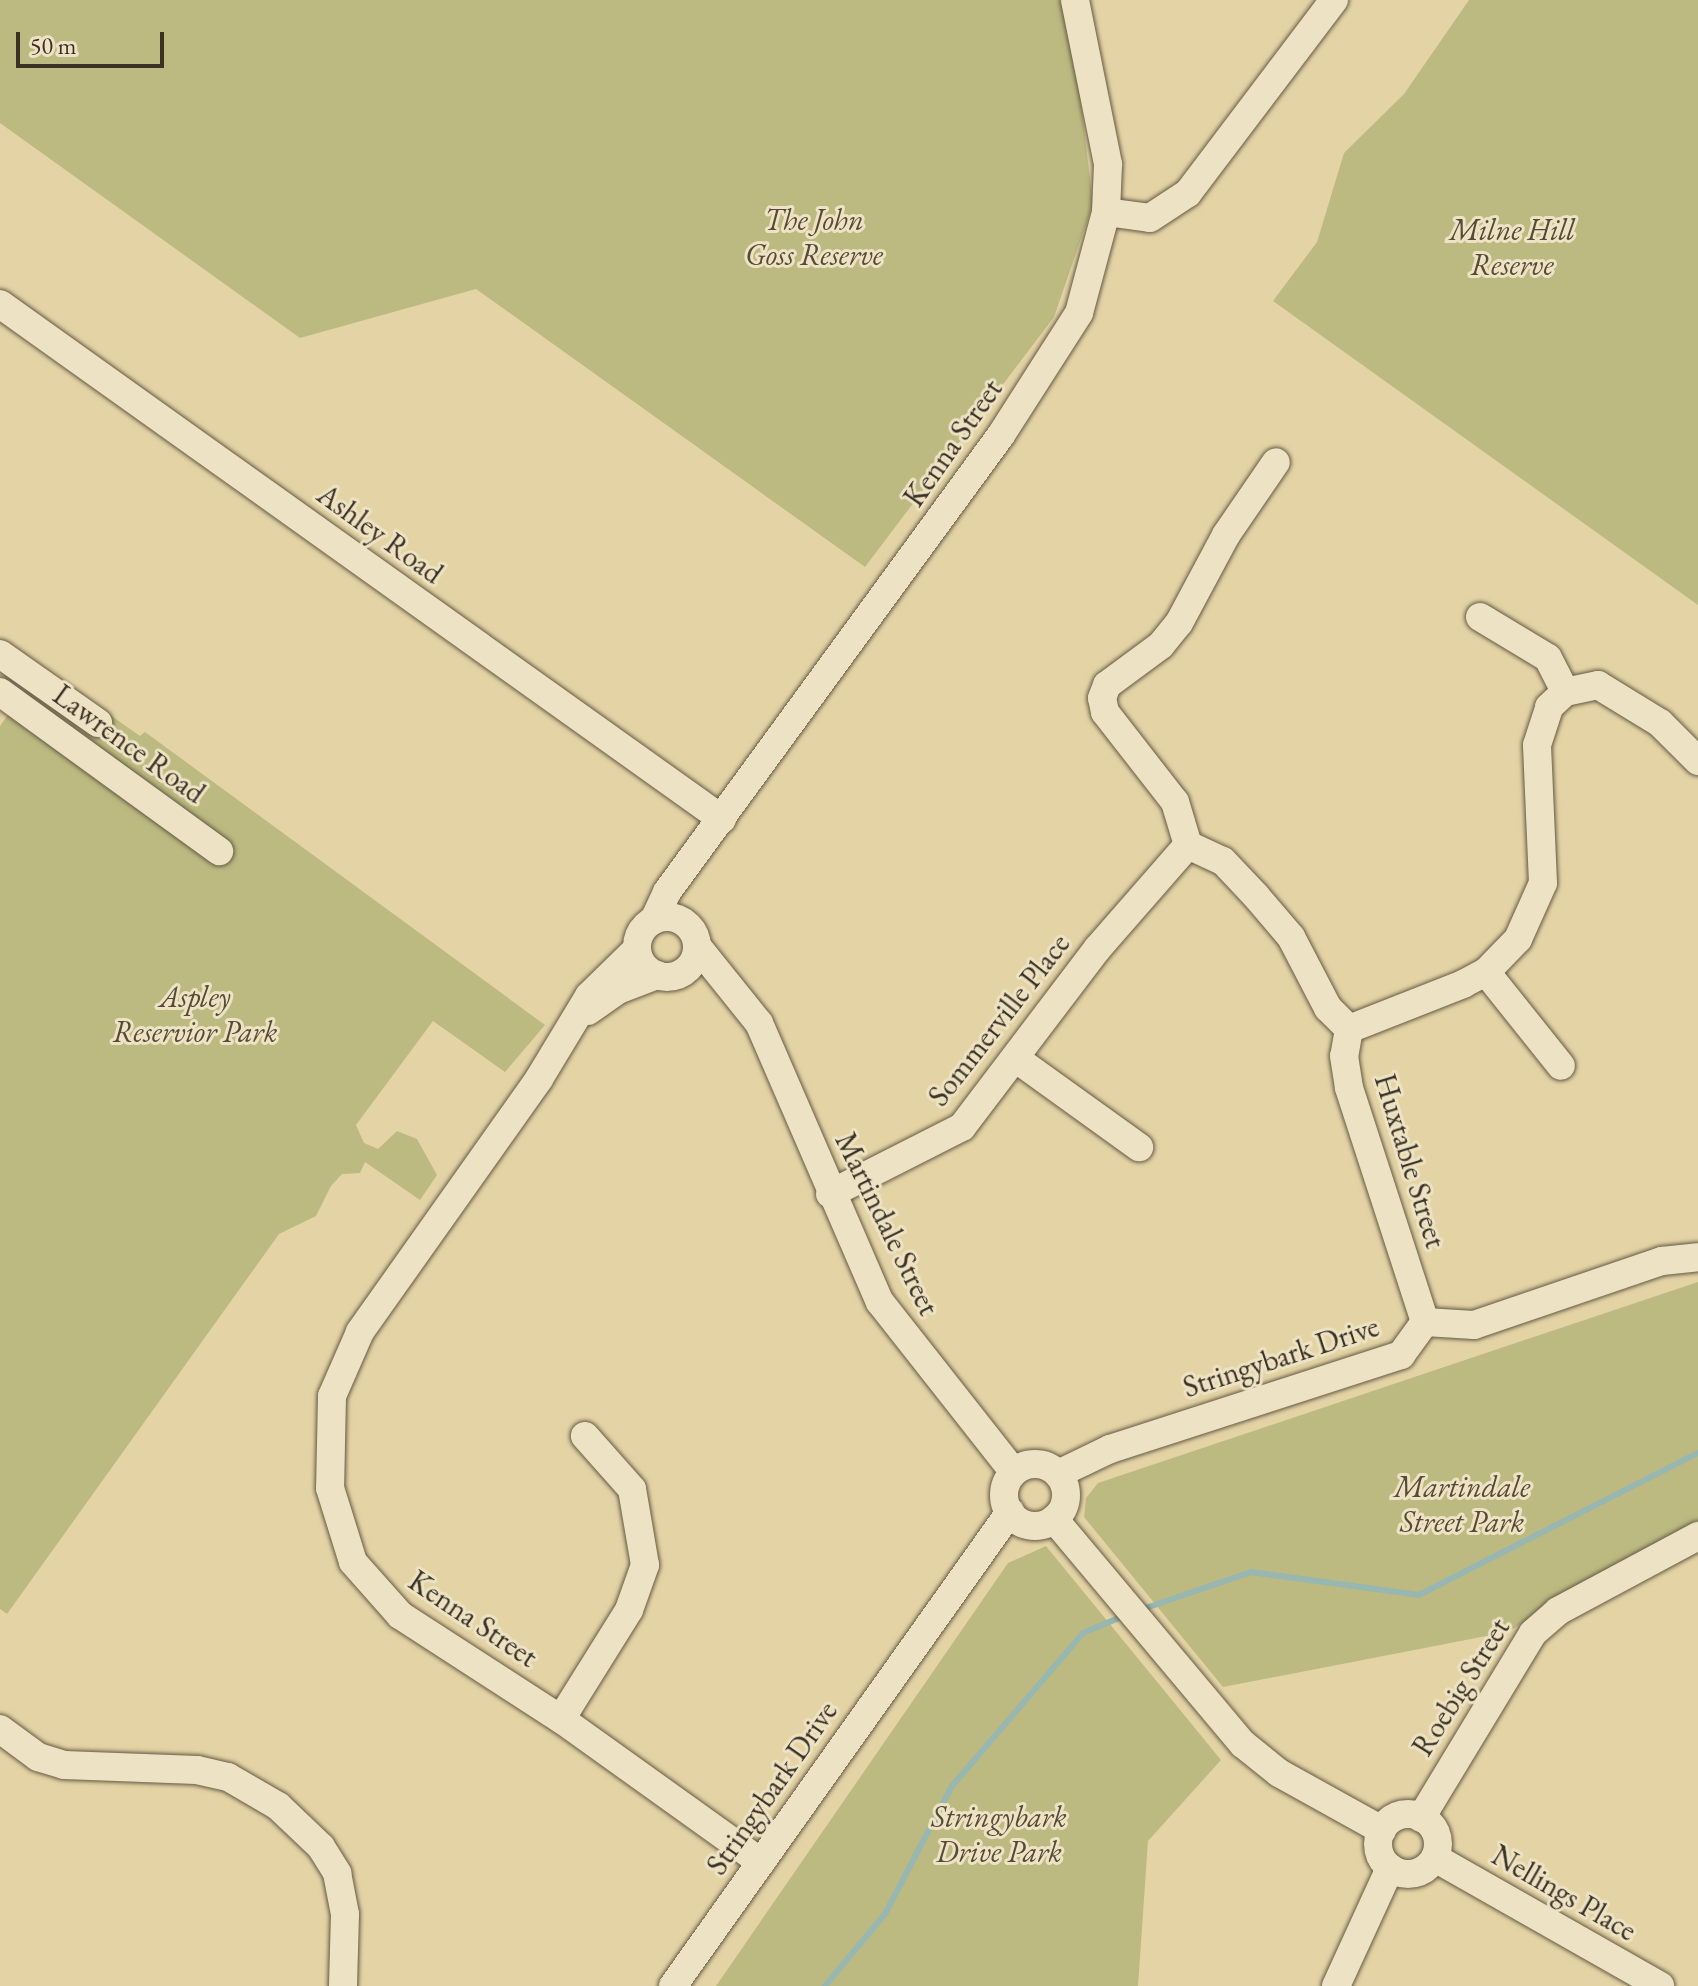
<!DOCTYPE html>
<html>
<head>
<meta charset="utf-8">
<style>
	body { margin:0 }
	#map { position:relative; width:1698px; height:1986px; overflow:hidden; background:#e4d4a5; font-family:"EB Garamond",serif }
	div>[style] { position:absolute }
	.green>* { inset:0; background:#bcba81 }
	.stream>* { height:6px; margin:-3px; padding:0 3px; transform-origin:3px; border-radius:3px; background:#98b7b0 }
	.roads { filter:drop-shadow(0 0 2px #655a45) drop-shadow(0 0 2px #655a45) }
	.minor>* { height:28px; margin:-14px; padding:0 14px; transform-origin:14px; border-radius:14px; background:#ede3c4 }
	.minor>.ring { margin:-14px; padding:0; box-sizing:content-box; background:none; border:28px solid #ede3c4; border-radius:50% }
	span { translate:-50% -50%; white-space:nowrap; text-align:center; line-height:1.15; -webkit-text-stroke:6px #ede3c4; paint-order:stroke }
	.park-label { font-size:30px; color:#554c37; font-style:italic }
	.street-label { font-size:30px; color:#3b3125 }
	.scale { position:absolute; left:16px; top:32px; width:148px; height:36px; box-sizing:border-box; border:4px solid #3b3125; border-top:0; padding-left:10px; font-size:24px; line-height:28px; white-space:nowrap; color:#3b3125; -webkit-text-stroke:6px #ede3c4; paint-order:stroke }
</style>
</head>
<body>
<div id="map">
	<div class="green">
		<div style="clip-path:polygon(0 0,1060px 0,1075px 52px,1093px 204px,1054px 317px,865px 567px,476px 289px,300px 338px,0 123px)"></div>
		<div style="clip-path:polygon(1469px 0,1698px 0,1698px 605px,1273px 301px,1317px 242px,1344px 153px,1404px 94px)"></div>
		<div style="clip-path:polygon(42px 667px,140px 736px,145px 732px,545px 1025px,505px 1072px,433px 1021px,356px 1125px,364px 1143px,378px 1149px,397px 1131px,417px 1139px,437px 1175px,420px 1200px,365px 1162px,360px 1173px,342px 1174px,331px 1186px,316px 1216px,279px 1234px,7px 1614px,0 1609px,0 726px)"></div>
		<div style="clip-path:polygon(1698px 1282px,1698px 1526px,1507px 1632px,1223px 1687px,1084px 1517px,1086px 1498px,1098px 1483px)"></div>
		<div style="clip-path:polygon(1046px 1546px,1221px 1760px,1148px 1841px,1138px 1986px,716px 1986px,1008px 1563px)"></div>
	</div>
	<div class="stream">
		<div style="left:1140px;top:1610px;width:117px;rotate:-18.9deg"></div>
		<div style="left:1251px;top:1572px;width:170px;rotate:7.8deg"></div>
		<div style="left:1419px;top:1595px;width:313px;rotate:-27deg"></div>
		<div style="left:825px;top:1986px;width:94px;rotate:-50.2deg"></div>
		<div style="left:885px;top:1914px;width:144px;rotate:-62.4deg"></div>
		<div style="left:952px;top:1786px;width:201px;rotate:-49.4deg"></div>
		<div style="left:1083px;top:1633px;width:47px;rotate:-22.7deg"></div>
	</div>
	<div class="roads">
		<div class="minor">
			<div style="left:1106px;top:212px;width:44px;rotate:7.8deg"></div>
			<div style="left:1150px;top:218px;width:45px;rotate:-33.3deg"></div>
			<div style="left:1188px;top:193px;width:242px;rotate:-52.9deg"></div>
			<div style="left:0;top:304px;width:887px;rotate:35.5deg"></div>
			<div style="left:1480px;top:617px;width:79px;rotate:31.1deg"></div>
			<div style="left:1548px;top:658px;width:38px;rotate:63deg"></div>
			<div style="left:0;top:654px;width:120px;rotate:35.1deg"></div>
			<div style="left:0;top:692px;width:271px;rotate:36deg"></div>
			<div style="left:1188px;top:845px;width:38px;rotate:25deg"></div>
			<div style="left:1223px;top:861px;width:48px;rotate:46.7deg"></div>
			<div style="left:1256px;top:896px;width:54px;rotate:49.5deg"></div>
			<div style="left:1291px;top:937px;width:80px;rotate:62.5deg"></div>
			<div style="left:1328px;top:1008px;width:30px;rotate:45deg"></div>
			<div style="left:1349px;top:1029px;width:27px;rotate:100deg"></div>
			<div style="left:1344px;top:1056px;width:32px;rotate:81deg"></div>
			<div style="left:1349px;top:1088px;width:246px;rotate:72deg"></div>
			<div style="left:1188px;top:845px;width:45px;rotate:-106.8deg"></div>
			<div style="left:1175px;top:802px;width:114px;rotate:-127.9deg"></div>
			<div style="left:1105px;top:712px;width:14px;rotate:-102deg"></div>
			<div style="left:1102px;top:698px;width:14px;rotate:-69deg"></div>
			<div style="left:1107px;top:685px;width:67px;rotate:-36.5deg"></div>
			<div style="left:1161px;top:645px;width:28px;rotate:-51deg"></div>
			<div style="left:1179px;top:623px;width:100px;rotate:-61.9deg"></div>
			<div style="left:1226px;top:535px;width:88px;rotate:-55.6deg"></div>
			<div class="ring" style="left:637px;top:917px;width:32px;height:32px"></div>
			<div style="left:654px;top:920px;width:31px;rotate:-65deg"></div>
			<div style="left:667px;top:892px;width:566px;rotate:-53.84deg"></div>
			<div style="left:1001px;top:435px;width:145px;rotate:-57.4deg"></div>
			<div style="left:1079px;top:313px;width:105px;rotate:-75deg"></div>
			<div style="left:1106px;top:212px;width:48px;rotate:-87.6deg"></div>
			<div style="left:1108px;top:164px;width:167px;rotate:-101.4deg"></div>
			<div style="left:697px;top:946px;width:99px;rotate:51.2deg"></div>
			<div style="left:759px;top:1023px;width:304px;rotate:66.6deg"></div>
			<div style="left:880px;top:1302px;width:216px;rotate:51.8deg"></div>
			<div style="left:637px;top:949px;width:67px;rotate:135.6deg"></div>
			<div style="left:589px;top:996px;width:97px;rotate:121.1deg"></div>
			<div style="left:539px;top:1079px;width:310px;rotate:125.3deg"></div>
			<div style="left:360px;top:1332px;width:70px;rotate:113.6deg"></div>
			<div style="left:332px;top:1396px;width:92px;rotate:91.2deg"></div>
			<div style="left:330px;top:1488px;width:77px;rotate:72.7deg"></div>
			<div style="left:353px;top:1562px;width:71px;rotate:48.4deg"></div>
			<div style="left:400px;top:1615px;width:192px;rotate:32.9deg"></div>
			<div style="left:561px;top:1719px;width:246px;rotate:35.6deg"></div>
			<div style="left:1486px;top:972px;width:120px;rotate:51.4deg"></div>
			<div style="left:588px;top:1011px;width:37px;rotate:-35deg"></div>
			<div style="left:618px;top:990px;width:42px;rotate:-21deg"></div>
			<div style="left:1349px;top:1029px;width:123px;rotate:-21.5deg"></div>
			<div style="left:1463px;top:984px;width:26px;rotate:-28deg"></div>
			<div style="left:1486px;top:972px;width:46px;rotate:-45.9deg"></div>
			<div style="left:1518px;top:939px;width:61px;rotate:-65.9deg"></div>
			<div style="left:1543px;top:883px;width:138px;rotate:-92.5deg"></div>
			<div style="left:1537px;top:745px;width:40px;rotate:-72deg"></div>
			<div style="left:1549px;top:707px;width:22px;rotate:-43deg"></div>
			<div style="left:1565px;top:692px;width:34px;rotate:-12deg"></div>
			<div style="left:1598px;top:685px;width:73px;rotate:31.5deg"></div>
			<div style="left:1660px;top:723px;width:54px;rotate:45deg"></div>
			<div style="left:1015px;top:1058px;width:153px;rotate:35.7deg"></div>
			<div style="left:830px;top:1194px;width:148px;rotate:-26.9deg"></div>
			<div style="left:962px;top:1127px;width:225px;rotate:-52.8deg"></div>
			<div style="left:1098px;top:948px;width:137px;rotate:-48.9deg"></div>
			<div class="ring" style="left:1004px;top:1464px;width:34px;height:34px"></div>
			<div style="left:1058px;top:1474px;width:58px;rotate:-25.7deg"></div>
			<div style="left:1110px;top:1449px;width:306px;rotate:-17.9deg"></div>
			<div style="left:1401px;top:1355px;width:41px;rotate:-54deg"></div>
			<div style="left:1425px;top:1322px;width:49px;rotate:3.5deg"></div>
			<div style="left:1474px;top:1325px;width:199px;rotate:-18.8deg"></div>
			<div style="left:1662px;top:1261px;width:36px;rotate:-6deg"></div>
			<div style="left:1054px;top:1519px;width:294px;rotate:50deg"></div>
			<div style="left:1243px;top:1744px;width:46px;rotate:38.9deg"></div>
			<div style="left:1279px;top:1773px;width:118px;rotate:29deg"></div>
			<div style="left:561px;top:1719px;width:128px;rotate:-58deg"></div>
			<div style="left:629px;top:1610px;width:48px;rotate:-70.4deg"></div>
			<div style="left:645px;top:1565px;width:77px;rotate:-99.7deg"></div>
			<div style="left:632px;top:1489px;width:71px;rotate:-131.6deg"></div>
			<div style="left:0;top:1729px;width:47px;rotate:36.4deg"></div>
			<div style="left:38px;top:1757px;width:27px;rotate:17deg"></div>
			<div style="left:64px;top:1765px;width:133px;rotate:2.2deg"></div>
			<div style="left:197px;top:1770px;width:32px;rotate:13deg"></div>
			<div style="left:228px;top:1777px;width:58px;rotate:30.1deg"></div>
			<div style="left:278px;top:1806px;width:59px;rotate:43.6deg"></div>
			<div style="left:321px;top:1847px;width:31px;rotate:58deg"></div>
			<div style="left:337px;top:1873px;width:42px;rotate:79deg"></div>
			<div style="left:345px;top:1914px;width:72px;rotate:91.6deg"></div>
			<div class="ring" style="left:1378px;top:1814px;width:32px;height:32px"></div>
			<div style="left:1421px;top:1818px;width:216px;rotate:-58.8deg"></div>
			<div style="left:1533px;top:1633px;width:33px;rotate:-41deg"></div>
			<div style="left:1558px;top:1611px;width:159px;rotate:-28.2deg"></div>
			<div style="left:1435px;top:1858px;width:259px;rotate:29.6deg"></div>
			<div style="left:673px;top:1986px;width:582px;rotate:-54.59deg"></div>
			<div style="left:1336px;top:1986px;width:130px;rotate:-65.4deg"></div>
		</div>
	</div>
	<div class="park-label">
		<span style="left:814px;top:237px">The John<br>Goss Reserve</span>
		<span style="left:1512px;top:247px">Milne Hill<br>Reserve</span>
		<span style="left:195px;top:1014px">Aspley<br>Reservior Park</span>
		<span style="left:1462px;top:1504px">Martindale<br>Street Park</span>
		<span style="left:999px;top:1834px">Stringybark<br>Drive Park</span>
	</div>
	<div class="street-label">
		<span style="left:953px;top:443px;rotate:-55deg">Kenna Street</span>
		<span style="left:380px;top:534px;rotate:36deg">Ashley Road</span>
		<span style="left:129px;top:744px;rotate:36deg">Lawrence Road</span>
		<span style="left:999px;top:1020px;rotate:-52deg">Sommerville Place</span>
		<span style="left:1410px;top:1161px;rotate:73deg">Huxtable Street</span>
		<span style="left:887px;top:1224px;rotate:64deg">Martindale Street</span>
		<span style="left:1281px;top:1357px;rotate:-18deg">Stringybark Drive</span>
		<span style="left:473px;top:1619px;rotate:34deg">Kenna Street</span>
		<span style="left:1461px;top:1687px;rotate:-58deg">Roebig Street</span>
		<span style="left:772px;top:1788px;rotate:-55deg">Stringybark Drive</span>
		<span style="left:1564px;top:1893px;rotate:30deg">Nellings Place</span>
	</div>
	<div class="scale">50 m</div>
</div>
</body>
</html>
